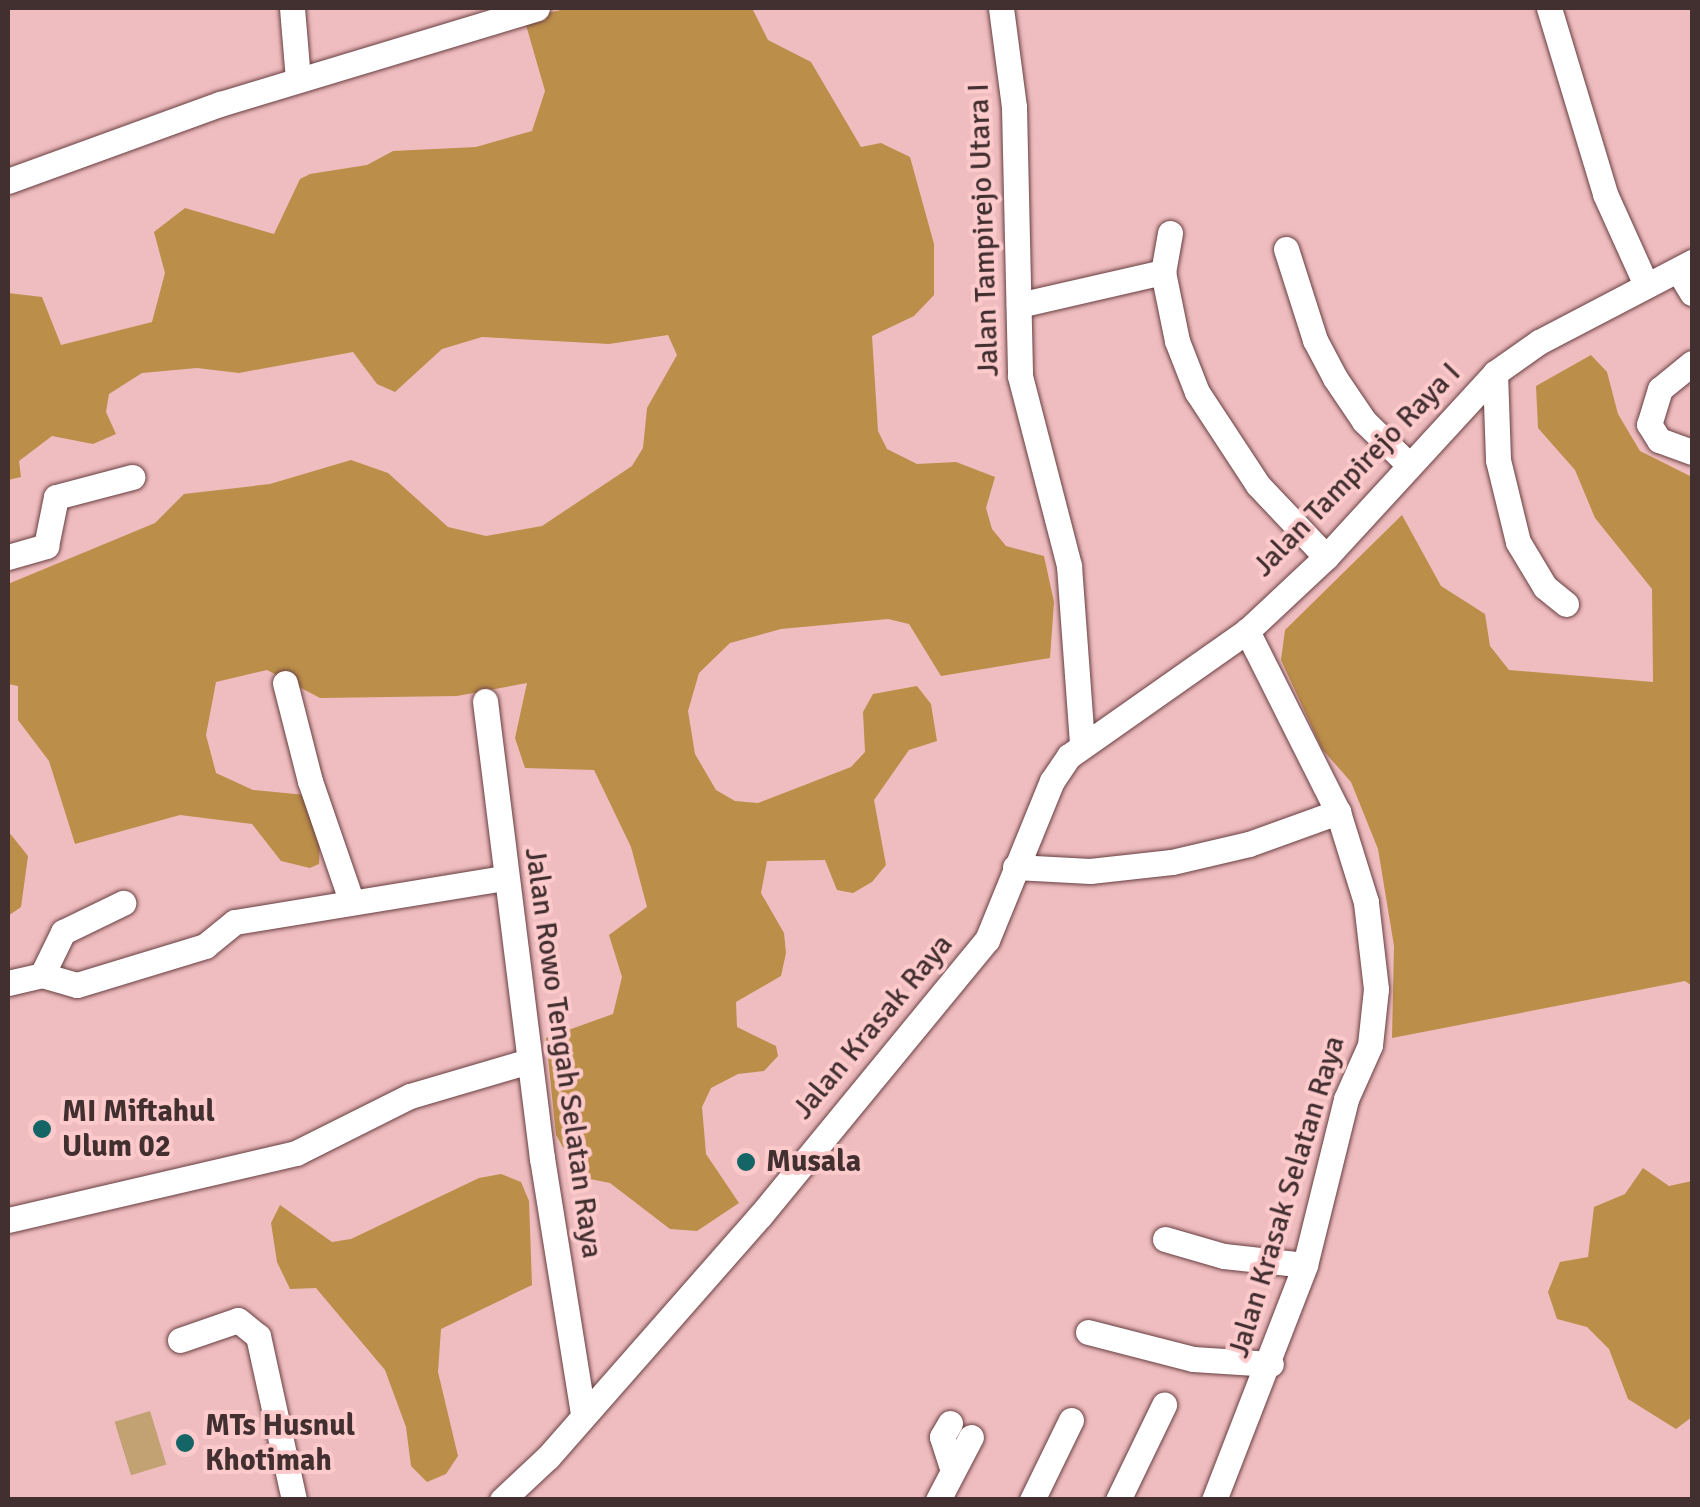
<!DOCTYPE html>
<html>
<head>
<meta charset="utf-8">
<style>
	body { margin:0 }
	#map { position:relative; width:1700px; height:1507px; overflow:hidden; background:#efbdbf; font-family:Signika,sans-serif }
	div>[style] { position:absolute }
	.green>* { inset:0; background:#c2a173; transform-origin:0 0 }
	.forest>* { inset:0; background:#bb8e49 }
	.roads { filter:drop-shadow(0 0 2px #683f42) drop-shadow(0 0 2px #683f42) }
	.street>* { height:25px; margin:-12.5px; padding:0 12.5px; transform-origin:12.5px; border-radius:12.5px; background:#fff }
	.dots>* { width:28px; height:28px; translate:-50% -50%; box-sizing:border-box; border:5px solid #fdcacc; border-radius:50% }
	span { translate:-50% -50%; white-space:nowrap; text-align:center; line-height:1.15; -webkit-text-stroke:8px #fdcacc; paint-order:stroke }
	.street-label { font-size:30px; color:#422f30 }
	.poi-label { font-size:30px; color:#422f30; font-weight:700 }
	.left { translate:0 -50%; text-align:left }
	.frame { position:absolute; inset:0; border:10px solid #422f30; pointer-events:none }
</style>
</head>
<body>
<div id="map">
	<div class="green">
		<div style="left:150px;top:1411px;width:56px;height:37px;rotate:73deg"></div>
	</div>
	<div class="forest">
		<div style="clip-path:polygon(570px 8px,752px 8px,768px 40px,811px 62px,861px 147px,881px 143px,910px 157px,934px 244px,934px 295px,914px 316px,872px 336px,878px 431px,887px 449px,917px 464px,956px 462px,995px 477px,986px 508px,992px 529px,1006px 546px,1044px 556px,1054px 602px,1050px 658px,941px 676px,909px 624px,888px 619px,781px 629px,730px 643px,699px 673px,688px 711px,695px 754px,716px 790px,735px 801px,758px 803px,851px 767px,865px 752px,863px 712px,873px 694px,917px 686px,931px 704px,937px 741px,909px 750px,874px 800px,886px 865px,872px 882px,853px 893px,837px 890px,825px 860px,767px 861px,761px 893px,784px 933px,786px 953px,781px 976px,736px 1002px,737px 1027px,776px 1046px,778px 1056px,764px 1071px,738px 1074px,711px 1088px,702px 1107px,706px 1154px,739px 1203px,697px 1231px,670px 1229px,610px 1183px,580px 1177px,556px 1135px,546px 1038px,613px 1014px,622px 977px,609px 935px,647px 907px,631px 847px,594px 770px,525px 768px,515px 738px,527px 683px,457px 696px,320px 698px,267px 670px,216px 682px,206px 735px,216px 773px,253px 790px,306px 795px,320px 843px,319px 864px,310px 868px,281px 861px,252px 824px,180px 815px,75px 844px,49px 761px,18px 720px,18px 686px,8px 684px,8px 584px,155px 523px,184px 494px,270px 484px,351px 460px,388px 473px,448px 527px,486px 536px,542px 526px,632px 466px,643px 448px,647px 408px,677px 355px,668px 335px,609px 344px,482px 337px,442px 349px,395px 392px,377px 384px,353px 352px,239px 373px,197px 368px,142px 373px,109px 394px,106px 412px,116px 434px,93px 444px,52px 436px,19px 461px,21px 477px,8px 480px,8px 293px,42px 297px,61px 345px,152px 322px,165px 273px,154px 232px,185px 208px,274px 234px,300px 179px,310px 174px,367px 165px,393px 151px,476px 147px,532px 131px,545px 91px,524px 18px)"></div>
		<div style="clip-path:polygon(1591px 355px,1607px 372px,1618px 414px,1640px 451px,1692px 477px,1692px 986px,1685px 981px,1392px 1038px,1394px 946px,1378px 849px,1351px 782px,1322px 749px,1281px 660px,1285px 630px,1402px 515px,1441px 586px,1485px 614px,1490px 646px,1509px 670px,1653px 682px,1652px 589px,1595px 518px,1575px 470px,1538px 428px,1536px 386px)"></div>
		<div style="clip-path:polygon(8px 831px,28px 856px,21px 907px,8px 916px)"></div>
		<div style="clip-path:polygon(1643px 1168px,1669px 1186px,1692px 1181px,1692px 1417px,1676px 1429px,1628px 1399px,1609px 1349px,1587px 1327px,1557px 1319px,1548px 1292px,1560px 1262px,1588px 1257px,1594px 1207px,1625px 1194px)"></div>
		<div style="clip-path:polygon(501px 1174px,521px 1182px,529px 1201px,532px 1285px,441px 1329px,438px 1372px,458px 1456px,446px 1474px,427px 1482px,411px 1466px,406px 1427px,385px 1370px,316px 1288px,290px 1289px,277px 1262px,271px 1223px,280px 1205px,332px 1242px,351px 1239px,479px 1178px)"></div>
	</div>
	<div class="roads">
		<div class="street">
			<div style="left:292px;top:8px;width:71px;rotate:85.2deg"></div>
			<div style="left:1001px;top:8px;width:100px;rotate:82.5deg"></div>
			<div style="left:1014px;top:107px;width:269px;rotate:88.7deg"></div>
			<div style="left:1020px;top:376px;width:196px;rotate:75.5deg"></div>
			<div style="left:1069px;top:566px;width:178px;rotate:85.8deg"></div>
			<div style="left:1549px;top:8px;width:194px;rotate:73.2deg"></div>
			<div style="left:1605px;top:194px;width:100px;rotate:65.7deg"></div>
			<div style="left:8px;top:181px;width:226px;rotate:-20deg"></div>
			<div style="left:220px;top:104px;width:331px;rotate:-16.8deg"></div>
			<div style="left:1170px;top:233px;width:40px;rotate:100deg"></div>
			<div style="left:1163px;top:272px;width:70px;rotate:78.5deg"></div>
			<div style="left:1177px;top:341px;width:55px;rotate:68.6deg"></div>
			<div style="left:1197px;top:392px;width:111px;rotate:56.7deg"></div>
			<div style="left:1258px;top:485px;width:99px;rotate:46.6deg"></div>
			<div style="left:1286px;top:249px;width:96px;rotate:72.3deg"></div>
			<div style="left:1315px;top:340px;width:43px;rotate:62.2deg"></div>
			<div style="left:1335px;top:378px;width:52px;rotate:56deg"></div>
			<div style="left:1364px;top:421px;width:60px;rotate:44.3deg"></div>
			<div style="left:1678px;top:270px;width:27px;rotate:59deg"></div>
			<div style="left:1019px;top:305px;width:148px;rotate:-12.9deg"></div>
			<div style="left:1692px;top:363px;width:41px;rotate:140.9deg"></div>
			<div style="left:1660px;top:389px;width:37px;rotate:107deg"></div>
			<div style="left:1649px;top:424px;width:19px;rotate:58deg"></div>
			<div style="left:1659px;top:440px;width:35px;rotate:20deg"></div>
			<div style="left:1495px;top:373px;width:87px;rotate:88deg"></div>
			<div style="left:1498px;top:460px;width:84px;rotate:76.3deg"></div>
			<div style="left:1518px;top:542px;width:52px;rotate:59deg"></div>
			<div style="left:1545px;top:587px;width:27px;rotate:39deg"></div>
			<div style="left:8px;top:557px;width:40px;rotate:-16deg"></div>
			<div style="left:46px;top:546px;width:50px;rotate:-78.5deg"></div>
			<div style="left:56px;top:497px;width:79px;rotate:-14.7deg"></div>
			<div style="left:285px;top:683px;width:101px;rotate:75.7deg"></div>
			<div style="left:310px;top:781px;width:126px;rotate:71deg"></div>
			<div style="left:485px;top:701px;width:461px;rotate:82.9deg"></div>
			<div style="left:542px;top:1158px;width:258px;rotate:80.9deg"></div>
			<div style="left:1015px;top:867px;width:75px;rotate:3.1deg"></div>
			<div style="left:1090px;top:871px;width:82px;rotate:-6.3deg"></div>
			<div style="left:1172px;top:862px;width:79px;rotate:-13.2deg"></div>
			<div style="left:1249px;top:844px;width:95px;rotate:-19.8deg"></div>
			<div style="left:42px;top:975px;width:48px;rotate:-64deg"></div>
			<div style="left:63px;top:932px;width:67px;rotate:-25.8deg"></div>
			<div style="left:8px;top:983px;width:35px;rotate:-13deg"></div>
			<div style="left:42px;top:975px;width:36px;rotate:16deg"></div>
			<div style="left:77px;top:985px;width:134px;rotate:-16.9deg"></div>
			<div style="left:205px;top:946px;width:38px;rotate:-39deg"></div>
			<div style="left:235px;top:922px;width:273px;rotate:-9.3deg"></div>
			<div style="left:8px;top:1220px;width:296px;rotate:-13.1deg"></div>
			<div style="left:296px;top:1153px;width:127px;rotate:-26.6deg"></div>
			<div style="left:410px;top:1096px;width:124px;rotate:-16.4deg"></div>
			<div style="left:1165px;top:1239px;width:61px;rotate:16.1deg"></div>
			<div style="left:1224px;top:1256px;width:81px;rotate:6.3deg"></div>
			<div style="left:1088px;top:1332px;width:108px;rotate:14.4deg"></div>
			<div style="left:1193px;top:1359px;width:78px;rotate:3.7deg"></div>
			<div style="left:180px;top:1340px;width:61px;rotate:-19deg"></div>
			<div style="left:238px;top:1320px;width:26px;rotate:39deg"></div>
			<div style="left:258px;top:1336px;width:168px;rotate:77.6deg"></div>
			<div style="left:950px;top:1423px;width:16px;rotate:120deg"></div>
			<div style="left:942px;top:1437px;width:35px;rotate:72deg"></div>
			<div style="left:502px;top:1500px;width:63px;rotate:-43.1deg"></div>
			<div style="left:548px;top:1457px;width:321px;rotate:-48.7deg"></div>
			<div style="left:760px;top:1216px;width:357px;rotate:-50.6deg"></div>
			<div style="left:987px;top:940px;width:172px;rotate:-67.8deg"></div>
			<div style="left:1052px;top:781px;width:30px;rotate:-56deg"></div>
			<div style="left:1069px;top:756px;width:218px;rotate:-35.1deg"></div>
			<div style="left:1247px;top:631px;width:108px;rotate:-43.1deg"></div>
			<div style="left:1326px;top:557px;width:250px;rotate:-47.4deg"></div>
			<div style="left:1495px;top:373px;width:54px;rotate:-35.2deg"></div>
			<div style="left:1539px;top:342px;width:173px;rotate:-27.6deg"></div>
			<div style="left:938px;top:1500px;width:71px;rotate:-62.4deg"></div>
			<div style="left:1032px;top:1500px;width:89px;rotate:-64deg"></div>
			<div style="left:1118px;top:1500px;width:106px;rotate:-64.2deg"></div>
			<div style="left:1214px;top:1500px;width:252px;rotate:-68.8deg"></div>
			<div style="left:1305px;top:1265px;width:171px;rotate:-76.1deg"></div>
			<div style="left:1346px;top:1099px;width:59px;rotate:-66deg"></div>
			<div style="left:1370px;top:1045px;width:56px;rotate:-83.9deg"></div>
			<div style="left:1376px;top:989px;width:88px;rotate:-96.6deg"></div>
			<div style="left:1366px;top:902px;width:94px;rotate:-107.3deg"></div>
			<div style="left:1338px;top:812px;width:203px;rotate:-116.7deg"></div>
		</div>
	</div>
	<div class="dots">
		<div style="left:42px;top:1129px;background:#166566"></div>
		<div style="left:746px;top:1162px;background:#166566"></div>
		<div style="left:185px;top:1443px;background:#166566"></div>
	</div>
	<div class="street-label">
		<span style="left:984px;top:230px;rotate:-92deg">Jalan Tampirejo Utara I</span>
		<span style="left:1357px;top:470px;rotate:-46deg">Jalan Tampirejo Raya I</span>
		<span style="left:873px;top:1027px;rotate:-50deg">Jalan Krasak Raya</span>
		<span style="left:563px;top:1053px;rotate:82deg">Jalan Rowo Tengah Selatan Raya</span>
		<span style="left:1287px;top:1197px;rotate:-73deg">Jalan Krasak Selatan Raya</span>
	</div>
	<div class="poi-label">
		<span class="left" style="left:62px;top:1129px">MI Miftahul<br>Ulum 02</span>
		<span class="left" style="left:766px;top:1162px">Musala</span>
		<span class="left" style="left:205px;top:1443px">MTs Husnul<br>Khotimah</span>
	</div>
	<div class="frame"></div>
</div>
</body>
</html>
